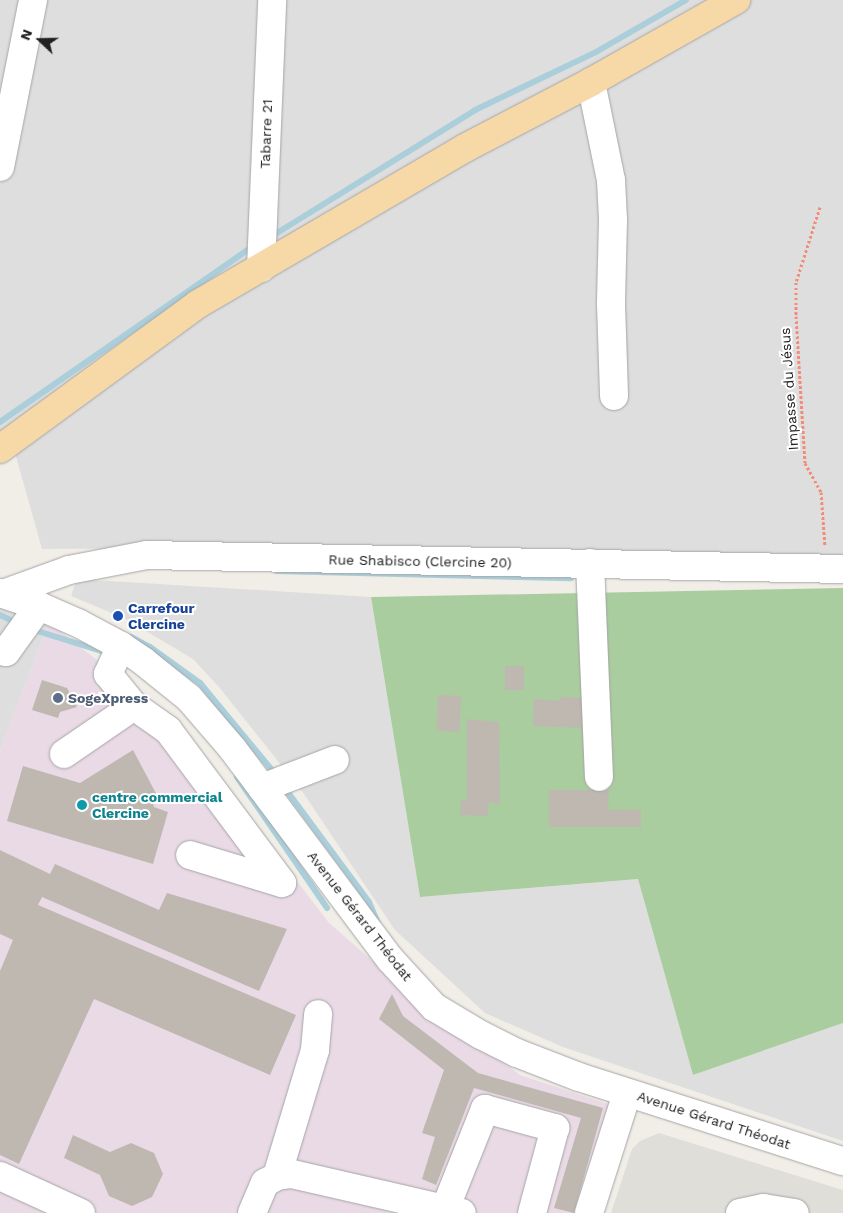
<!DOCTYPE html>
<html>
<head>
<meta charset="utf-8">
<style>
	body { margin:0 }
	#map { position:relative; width:843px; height:1213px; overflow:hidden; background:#f1eee8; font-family:"Work Sans",sans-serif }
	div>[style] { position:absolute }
	.residential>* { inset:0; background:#dfdede }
	.industrial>* { inset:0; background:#e9dae6 }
	.airport>* { inset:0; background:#e0ded9 }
	.forest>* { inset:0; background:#aacd9f }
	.stream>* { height:6px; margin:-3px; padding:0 3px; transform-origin:3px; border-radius:3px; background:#abcedb }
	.building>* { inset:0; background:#beb8b1; transform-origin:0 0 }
	.path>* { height:3px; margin-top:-1.5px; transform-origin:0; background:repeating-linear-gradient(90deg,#f28b77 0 2.5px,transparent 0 5px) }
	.roads { filter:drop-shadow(0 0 1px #a5a5a5) drop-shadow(0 0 1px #a5a5a5) }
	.minor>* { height:28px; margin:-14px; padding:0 14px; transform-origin:14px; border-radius:14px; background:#fff }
	.major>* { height:28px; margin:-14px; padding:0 14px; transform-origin:14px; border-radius:14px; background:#f7d9a7 }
	.dots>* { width:14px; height:14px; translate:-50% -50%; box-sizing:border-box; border:2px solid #fff; border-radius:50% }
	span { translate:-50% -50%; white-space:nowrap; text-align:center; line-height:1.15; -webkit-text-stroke:4px #fff; paint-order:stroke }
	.street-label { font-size:14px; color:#212121 }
	.transit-label { font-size:14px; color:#164399; font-weight:700 }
	.left { translate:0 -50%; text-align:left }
	.service-label { font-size:14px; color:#4e5e75; font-weight:700 }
	.culture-label { font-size:14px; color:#0d838f; font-weight:700 }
	.north { position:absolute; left:15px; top:15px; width:50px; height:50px; -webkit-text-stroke:4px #fff; paint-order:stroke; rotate:291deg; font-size:14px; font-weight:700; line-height:20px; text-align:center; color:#212121 }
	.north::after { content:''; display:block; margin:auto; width:18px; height:22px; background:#212121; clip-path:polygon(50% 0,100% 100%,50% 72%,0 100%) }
</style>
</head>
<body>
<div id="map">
	<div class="residential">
		<div style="clip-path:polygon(0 0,843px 0,843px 557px,182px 548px,42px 549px,15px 453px,0 461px)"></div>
		<div style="clip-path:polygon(77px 579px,371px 597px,420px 897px,638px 879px,693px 1075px,843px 1023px,843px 1141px,563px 1047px,485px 1013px,395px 930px,304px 794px,219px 687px,193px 659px,124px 618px,71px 596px)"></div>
		<div style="clip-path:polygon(0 607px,49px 622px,0 752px)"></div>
	</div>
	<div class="industrial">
		<div style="clip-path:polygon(49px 622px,176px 723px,329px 923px,389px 975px,520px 1075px,611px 1105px,576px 1213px,0 1213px,0 752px)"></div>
	</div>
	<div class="airport">
		<div style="clip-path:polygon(659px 1133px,843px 1190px,843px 1213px,611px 1213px,632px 1149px,640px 1141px)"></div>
	</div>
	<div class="forest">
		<div style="clip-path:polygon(843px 588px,843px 1023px,693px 1075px,638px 879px,420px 897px,371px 597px)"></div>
	</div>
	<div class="stream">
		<div style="left:277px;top:233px;width:233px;rotate:-31.8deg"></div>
		<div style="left:475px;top:110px;width:134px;rotate:-25.6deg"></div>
		<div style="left:596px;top:52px;width:104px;rotate:-30deg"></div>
		<div style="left:0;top:422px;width:303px;rotate:-34.8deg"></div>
		<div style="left:277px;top:571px;width:294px;rotate:1.4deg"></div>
		<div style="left:0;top:615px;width:14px;rotate:25deg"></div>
		<div style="left:31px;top:629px;width:81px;rotate:17.3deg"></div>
		<div style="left:131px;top:637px;width:21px;rotate:28deg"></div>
		<div style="left:150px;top:647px;width:62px;rotate:35.8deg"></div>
		<div style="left:200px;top:683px;width:119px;rotate:50.4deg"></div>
		<div style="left:237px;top:777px;width:159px;rotate:55.5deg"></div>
		<div style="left:284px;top:787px;width:143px;rotate:53.5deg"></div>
		<div style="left:369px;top:902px;width:23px;rotate:67deg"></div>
	</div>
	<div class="building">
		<div style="left:524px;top:666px;width:24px;height:19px;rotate:90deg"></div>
		<div style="clip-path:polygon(42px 680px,67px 688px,77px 707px,60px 712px,58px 718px,32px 710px)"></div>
		<div style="left:438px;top:695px;width:23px;height:36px;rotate:2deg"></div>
		<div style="clip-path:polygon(560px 697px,584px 698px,583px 728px,533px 726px,534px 699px,560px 701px)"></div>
		<div style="clip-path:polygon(467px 719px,499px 722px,500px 804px,489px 802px,488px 816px,460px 815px,461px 799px,467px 801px)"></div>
		<div style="clip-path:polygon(133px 750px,159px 799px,153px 803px,154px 807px,168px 812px,153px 864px,7px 821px,23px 766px,80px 783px)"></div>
		<div style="clip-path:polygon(549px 790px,609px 790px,608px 810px,641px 810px,641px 827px,549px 827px)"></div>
		<div style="clip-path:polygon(0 850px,50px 874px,55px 864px,159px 910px,167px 893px,287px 929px,259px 991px,42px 897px,38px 905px,296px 1015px,270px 1075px,94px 999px,19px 1164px,0 1155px,0 971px,13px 940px,0 934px)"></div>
		<div style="clip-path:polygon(392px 994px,403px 1016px,478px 1073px,603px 1108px,574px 1213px,554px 1208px,581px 1118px,474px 1088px,436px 1185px,422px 1179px,435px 1137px,422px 1133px,444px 1070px,379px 1019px)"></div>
		<div style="clip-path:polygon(73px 1135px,110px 1152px,131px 1143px,154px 1153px,163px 1174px,152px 1197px,132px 1206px,109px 1196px,100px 1175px,64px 1158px)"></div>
	</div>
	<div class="path">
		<div style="left:820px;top:207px;width:79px;rotate:107.7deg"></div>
		<div style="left:796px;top:282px;width:34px;rotate:90deg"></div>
		<div style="left:796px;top:316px;width:147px;rotate:86.5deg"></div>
		<div style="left:805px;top:463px;width:33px;rotate:61deg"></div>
		<div style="left:821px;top:492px;width:54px;rotate:85.8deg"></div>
	</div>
	<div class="roads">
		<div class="minor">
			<div style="left:591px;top:82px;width:100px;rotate:78.5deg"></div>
			<div style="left:611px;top:180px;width:40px;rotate:87.1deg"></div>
			<div style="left:613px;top:220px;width:84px;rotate:91.4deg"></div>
			<div style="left:611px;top:304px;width:92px;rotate:88.1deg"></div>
			<div style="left:0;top:167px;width:170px;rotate:-78.8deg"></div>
			<div style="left:261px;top:268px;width:268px;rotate:-87.6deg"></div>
			<div style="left:590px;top:563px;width:214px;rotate:87.6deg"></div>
			<div style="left:0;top:593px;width:41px;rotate:18.4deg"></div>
			<div style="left:39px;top:606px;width:43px;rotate:23.6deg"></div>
			<div style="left:78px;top:623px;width:49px;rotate:28.1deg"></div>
			<div style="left:121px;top:646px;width:27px;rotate:34deg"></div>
			<div style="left:143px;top:661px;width:59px;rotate:38.8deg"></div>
			<div style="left:189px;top:698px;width:66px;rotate:49.3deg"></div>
			<div style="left:232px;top:748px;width:264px;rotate:53.2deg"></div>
			<div style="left:390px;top:959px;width:65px;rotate:47.5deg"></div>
			<div style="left:434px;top:1007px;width:55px;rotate:30.8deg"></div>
			<div style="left:481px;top:1035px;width:40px;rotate:26.6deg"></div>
			<div style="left:517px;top:1053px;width:66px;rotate:21.2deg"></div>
			<div style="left:579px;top:1077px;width:277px;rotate:17.7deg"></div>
			<div style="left:3px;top:594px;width:70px;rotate:-20deg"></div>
			<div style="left:69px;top:570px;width:79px;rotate:-10.9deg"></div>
			<div style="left:147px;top:555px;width:696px;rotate:1.15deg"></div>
			<div style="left:121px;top:646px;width:31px;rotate:115deg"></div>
			<div style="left:108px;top:674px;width:41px;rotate:50.9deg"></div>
			<div style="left:134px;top:706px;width:42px;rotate:35.2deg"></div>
			<div style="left:168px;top:730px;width:191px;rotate:53.3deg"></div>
			<div style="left:282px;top:883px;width:96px;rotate:-163.1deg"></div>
			<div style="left:0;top:651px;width:6px;rotate:9deg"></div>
			<div style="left:6px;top:652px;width:57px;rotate:-54.3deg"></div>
			<div style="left:64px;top:754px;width:85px;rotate:-34.4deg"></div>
			<div style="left:262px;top:788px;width:78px;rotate:-21deg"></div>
			<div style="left:0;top:1176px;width:89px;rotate:24.6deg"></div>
			<div style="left:277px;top:1176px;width:132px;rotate:-73.2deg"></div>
			<div style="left:315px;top:1050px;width:36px;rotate:-85deg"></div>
			<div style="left:445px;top:1209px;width:108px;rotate:-68.2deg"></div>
			<div style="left:485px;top:1109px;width:73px;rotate:15.2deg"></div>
			<div style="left:555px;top:1128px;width:88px;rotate:105.1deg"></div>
			<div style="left:252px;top:1213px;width:33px;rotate:-67deg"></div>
			<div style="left:265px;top:1183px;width:14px;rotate:-30deg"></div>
			<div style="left:277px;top:1176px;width:15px;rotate:-8deg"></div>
			<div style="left:292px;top:1174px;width:174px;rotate:12.9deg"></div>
			<div style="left:589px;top:1213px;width:126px;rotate:-72.4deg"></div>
			<div style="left:740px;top:1213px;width:24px;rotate:-12deg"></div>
			<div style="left:763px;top:1208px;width:32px;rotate:9deg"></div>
		</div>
		<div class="major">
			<div style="left:0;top:449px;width:245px;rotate:-36.2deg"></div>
			<div style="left:198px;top:304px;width:309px;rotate:-30.3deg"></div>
			<div style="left:465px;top:148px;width:142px;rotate:-27.6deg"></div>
			<div style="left:591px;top:82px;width:167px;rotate:-29.5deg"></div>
		</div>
	</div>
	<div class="dots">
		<div style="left:118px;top:616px;background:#1a4fb4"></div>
		<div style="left:58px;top:698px;background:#5c6f8a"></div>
		<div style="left:82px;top:805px;background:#0f9aa8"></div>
	</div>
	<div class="street-label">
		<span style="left:266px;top:134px;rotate:-88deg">Tabarre 21</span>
		<span style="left:789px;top:389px;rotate:-94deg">Impasse du Jésus</span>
		<span style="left:420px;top:561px;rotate:1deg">Rue Shabisco (Clercine 20)</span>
		<span style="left:360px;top:916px;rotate:52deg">Avenue Gérard Théodat</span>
		<span style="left:714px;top:1120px;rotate:18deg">Avenue Gérard Théodat</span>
	</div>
	<div class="transit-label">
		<span class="left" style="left:128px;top:616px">Carrefour<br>Clercine</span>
	</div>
	<div class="service-label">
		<span class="left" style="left:68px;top:698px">SogeXpress</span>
	</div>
	<div class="culture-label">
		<span class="left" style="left:92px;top:805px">centre commercial<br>Clercine</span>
	</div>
	<div class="north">N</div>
</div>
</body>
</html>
